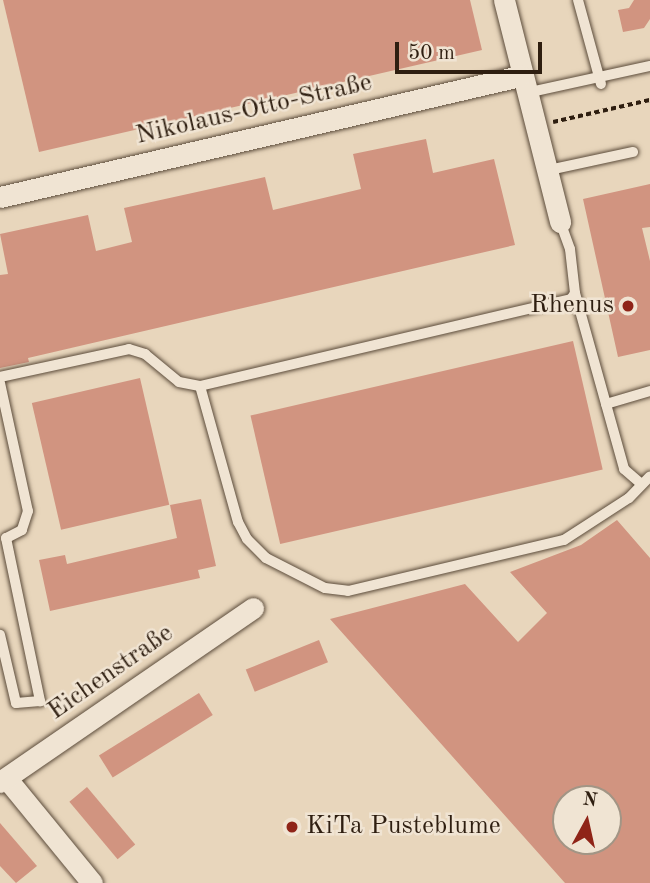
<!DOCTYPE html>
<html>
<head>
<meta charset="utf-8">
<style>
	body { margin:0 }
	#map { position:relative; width:650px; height:883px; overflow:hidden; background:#e8d6bc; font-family:"Old Standard TT",serif }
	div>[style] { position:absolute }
	.building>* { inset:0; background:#d19480; transform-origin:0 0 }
	.path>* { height:3.5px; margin-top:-1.75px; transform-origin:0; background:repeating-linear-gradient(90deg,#2e1e10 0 5px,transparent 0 8.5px) }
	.roads { filter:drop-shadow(0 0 2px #5c4c3b) drop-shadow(0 0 2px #5c4c3b) }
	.lane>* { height:10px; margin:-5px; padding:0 5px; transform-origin:5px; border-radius:5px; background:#f0e4d3 }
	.street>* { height:21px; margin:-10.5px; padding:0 10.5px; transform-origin:10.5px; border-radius:10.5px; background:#f0e4d3 }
	.dots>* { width:19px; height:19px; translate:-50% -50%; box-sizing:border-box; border:4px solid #f0e4d3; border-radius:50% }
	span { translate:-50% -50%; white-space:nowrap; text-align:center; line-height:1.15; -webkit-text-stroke:5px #f0e4d3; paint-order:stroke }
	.street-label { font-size:26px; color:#2e1e10 }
	.poi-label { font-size:26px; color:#2e1e10 }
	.right { translate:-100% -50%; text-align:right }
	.left { translate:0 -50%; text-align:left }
	.north { position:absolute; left:552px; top:785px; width:70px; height:70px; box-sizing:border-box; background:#f0e4d3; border:2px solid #a29585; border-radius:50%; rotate:8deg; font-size:19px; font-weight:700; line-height:28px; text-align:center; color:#2e1e10 }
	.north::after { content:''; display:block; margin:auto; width:24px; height:32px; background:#8f2418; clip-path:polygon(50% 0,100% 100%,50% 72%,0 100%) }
	.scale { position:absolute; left:395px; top:42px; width:147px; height:32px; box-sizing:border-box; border:4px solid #2e1e10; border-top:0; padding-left:9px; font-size:21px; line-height:24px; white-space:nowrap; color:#2e1e10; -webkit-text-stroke:5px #f0e4d3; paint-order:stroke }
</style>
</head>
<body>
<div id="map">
	<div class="building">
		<div style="clip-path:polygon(3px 0,470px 0,482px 50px,39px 152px)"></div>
		<div style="clip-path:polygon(634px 0,650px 0,650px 19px,644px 28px,623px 32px,618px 10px,629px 8px)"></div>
		<div style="clip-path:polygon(426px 139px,433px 173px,494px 159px,515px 245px,28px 358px,29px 362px,0 368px,0 275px,8px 274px,0 234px,88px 215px,96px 251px,132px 242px,124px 208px,265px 177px,273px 210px,361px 189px,353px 154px)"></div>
		<div style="clip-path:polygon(650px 184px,650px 227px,642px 228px,650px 261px,650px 350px,618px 357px,583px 199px)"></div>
		<div style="left:573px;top:341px;width:132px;height:331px;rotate:77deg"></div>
		<div style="left:140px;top:378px;width:130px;height:111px;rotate:77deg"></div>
		<div style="clip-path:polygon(201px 499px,216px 566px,198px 570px,200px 578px,50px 611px,39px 560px,65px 555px,67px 564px,177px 538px,170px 505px)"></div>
		<div style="clip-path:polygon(evenodd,617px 520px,650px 558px,650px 883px,565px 883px,330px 619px,465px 584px,518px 642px,547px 613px,510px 572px,581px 545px,617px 520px,566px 799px,608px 799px,608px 841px,566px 841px,566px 799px)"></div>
		<div style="left:319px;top:640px;width:24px;height:79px;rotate:68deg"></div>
		<div style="left:199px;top:693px;width:26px;height:118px;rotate:58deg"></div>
		<div style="left:87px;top:787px;width:75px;height:23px;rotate:50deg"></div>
		<div style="clip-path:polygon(0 823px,37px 866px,16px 883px,0 866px)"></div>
	</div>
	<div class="path">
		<div style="left:553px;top:122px;width:99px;rotate:-12.8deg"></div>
	</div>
	<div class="roads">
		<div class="lane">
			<div style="left:578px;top:0;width:87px;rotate:74.7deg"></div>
			<div style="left:526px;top:93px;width:127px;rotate:-12.3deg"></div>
			<div style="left:549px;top:170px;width:86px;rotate:-12.1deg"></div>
			<div style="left:575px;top:293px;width:183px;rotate:74.4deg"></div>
			<div style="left:624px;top:469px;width:23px;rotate:41deg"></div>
			<div style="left:0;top:377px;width:132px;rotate:-12.2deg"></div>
			<div style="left:129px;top:349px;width:17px;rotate:17deg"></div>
			<div style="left:145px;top:354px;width:44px;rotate:39.5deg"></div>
			<div style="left:179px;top:382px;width:21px;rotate:11deg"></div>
			<div style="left:200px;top:386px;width:381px;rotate:-13.2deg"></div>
			<div style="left:571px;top:299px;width:7px;rotate:-56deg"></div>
			<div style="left:575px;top:293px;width:44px;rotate:-96.5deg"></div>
			<div style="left:570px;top:249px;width:29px;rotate:-110deg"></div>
			<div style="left:0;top:383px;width:131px;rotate:77.7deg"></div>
			<div style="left:28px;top:511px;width:20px;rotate:108deg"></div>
			<div style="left:22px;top:530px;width:18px;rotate:153deg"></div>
			<div style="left:6px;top:538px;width:167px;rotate:78.2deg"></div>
			<div style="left:40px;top:701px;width:24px;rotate:175deg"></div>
			<div style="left:16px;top:703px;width:70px;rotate:-103.2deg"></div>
			<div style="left:200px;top:386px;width:141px;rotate:74.4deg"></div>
			<div style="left:238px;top:522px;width:19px;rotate:62deg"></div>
			<div style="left:247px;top:539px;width:27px;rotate:45deg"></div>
			<div style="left:266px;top:558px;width:66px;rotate:27deg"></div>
			<div style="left:325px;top:588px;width:23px;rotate:7deg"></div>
			<div style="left:348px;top:591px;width:222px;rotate:-13.3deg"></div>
			<div style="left:564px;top:540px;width:77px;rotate:-32.9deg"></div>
			<div style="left:629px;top:498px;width:30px;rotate:-46deg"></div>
			<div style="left:606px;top:404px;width:46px;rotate:-16.5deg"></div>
		</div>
		<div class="street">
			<div style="left:504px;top:0;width:229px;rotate:75.8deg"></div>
			<div style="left:0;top:197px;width:534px;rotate:-13.1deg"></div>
			<div style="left:7px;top:779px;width:134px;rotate:50.7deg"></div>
			<div style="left:0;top:782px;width:307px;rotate:-34.5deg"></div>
		</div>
	</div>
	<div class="dots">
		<div style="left:628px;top:306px;background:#8f2418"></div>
		<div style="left:292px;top:827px;background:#8f2418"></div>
	</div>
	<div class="street-label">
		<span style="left:254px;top:110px;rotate:-13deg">Nikolaus-Otto-Straße</span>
		<span style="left:111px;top:673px;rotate:-35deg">Eichenstraße</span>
	</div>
	<div class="poi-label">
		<span class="right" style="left:614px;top:306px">Rhenus</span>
		<span class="left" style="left:306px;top:827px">KiTa Pusteblume</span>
	</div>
	<div class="north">N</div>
	<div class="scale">50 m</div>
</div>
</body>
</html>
